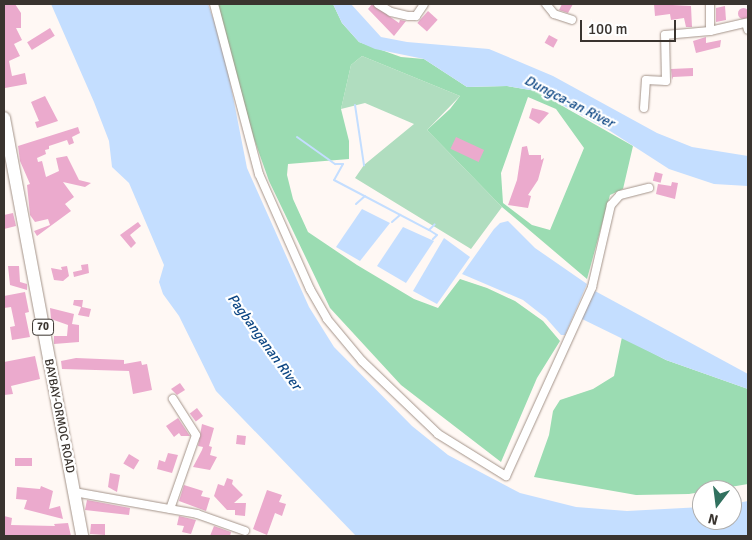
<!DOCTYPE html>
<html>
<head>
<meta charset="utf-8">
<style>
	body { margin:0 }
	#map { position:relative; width:752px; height:540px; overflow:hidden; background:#fff8f4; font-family:Signika,sans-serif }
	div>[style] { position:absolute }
	.green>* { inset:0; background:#b0ddbf }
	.forest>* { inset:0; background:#9bdcb2 }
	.water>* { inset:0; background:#c4deff }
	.stream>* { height:2px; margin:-1px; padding:0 1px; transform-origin:1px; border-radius:1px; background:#c4deff }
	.building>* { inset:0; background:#ebaacd; transform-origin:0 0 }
	.round { border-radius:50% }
	.roads { filter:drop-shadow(0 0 1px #a4948a) drop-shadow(0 0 1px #a4948a) }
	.minor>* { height:8px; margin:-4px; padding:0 4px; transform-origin:4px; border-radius:4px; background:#fff }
	.primary>* { height:12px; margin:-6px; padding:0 6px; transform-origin:6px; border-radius:6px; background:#fff }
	span { translate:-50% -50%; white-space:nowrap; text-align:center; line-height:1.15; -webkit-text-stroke:4.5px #fff; paint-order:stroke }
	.shield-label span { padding:1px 4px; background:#fff; border:1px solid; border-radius:4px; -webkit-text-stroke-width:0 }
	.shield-label { font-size:11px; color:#3a342f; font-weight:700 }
	.street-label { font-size:12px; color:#3a342f }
	.water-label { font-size:14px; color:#0e4784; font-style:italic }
	.frame { position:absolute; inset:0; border:5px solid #3a342f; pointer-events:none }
	.north { position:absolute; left:692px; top:480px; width:50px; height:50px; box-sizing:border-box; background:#fff; border:1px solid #b0aeac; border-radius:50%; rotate:195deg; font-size:14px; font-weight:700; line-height:20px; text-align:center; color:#3a342f }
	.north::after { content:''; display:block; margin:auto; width:18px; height:22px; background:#31715f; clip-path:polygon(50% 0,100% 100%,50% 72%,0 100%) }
	.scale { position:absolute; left:580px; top:20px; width:96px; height:22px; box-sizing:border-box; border:2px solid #3a342f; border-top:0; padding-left:6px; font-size:15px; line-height:18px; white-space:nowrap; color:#3a342f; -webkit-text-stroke:4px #fff; paint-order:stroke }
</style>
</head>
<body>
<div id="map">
	<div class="green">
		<div style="clip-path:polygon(362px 56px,460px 96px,427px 130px,502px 207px,471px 249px,355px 178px,364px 165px,414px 124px,365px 103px,341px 109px,351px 65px)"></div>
	</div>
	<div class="forest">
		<div style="clip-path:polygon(evenodd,217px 4px,333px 4px,342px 23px,359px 42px,401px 57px,424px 59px,467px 87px,507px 86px,536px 91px,633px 146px,623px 189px,610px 195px,587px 279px,502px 207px,427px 130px,450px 109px,460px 96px,362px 56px,351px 65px,341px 109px,349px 141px,349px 159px,288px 164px,287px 175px,293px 199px,308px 232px,357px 265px,414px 299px,438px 308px,460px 279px,487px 288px,515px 301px,543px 321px,560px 341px,537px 378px,501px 462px,401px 385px,330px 308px,269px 181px,253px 136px,217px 4px,528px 97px,556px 109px,584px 148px,550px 230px,532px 225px,503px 203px,501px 173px,528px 97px)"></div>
		<div style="clip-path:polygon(622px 337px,666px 360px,748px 389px,748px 484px,689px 494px,636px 495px,534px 477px,549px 435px,553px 411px,560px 400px,593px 389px,614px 376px)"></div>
	</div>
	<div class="water">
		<div style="clip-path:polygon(51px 4px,208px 4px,223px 46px,247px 168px,309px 307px,334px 347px,412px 426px,448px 455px,520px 493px,576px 507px,627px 511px,702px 507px,702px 520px,732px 520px,732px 504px,748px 501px,748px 536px,356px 536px,216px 391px,179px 316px,163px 294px,159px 282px,164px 265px,129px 183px,112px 167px,109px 141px,94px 102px)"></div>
		<div style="clip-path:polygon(333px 4px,351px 4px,381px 37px,407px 42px,489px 49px,553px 76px,657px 133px,692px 147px,748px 156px,748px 186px,714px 184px,669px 169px,607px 129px,536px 91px,507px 86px,467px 87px,424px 59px,375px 49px,359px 42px,342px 23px)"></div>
		<div style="clip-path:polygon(362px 209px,390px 223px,360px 261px,336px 247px)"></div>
		<div style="clip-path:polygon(508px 221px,535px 248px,587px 284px,565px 335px,561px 335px,546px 318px,523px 300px,462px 274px,494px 229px,500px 223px)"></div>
		<div style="clip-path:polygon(403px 227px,434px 241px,406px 283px,377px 266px)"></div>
		<div style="clip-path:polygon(444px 238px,470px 257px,437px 304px,413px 291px)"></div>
		<div style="clip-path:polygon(595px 291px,748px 374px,748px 389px,666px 360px,580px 318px)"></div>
	</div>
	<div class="stream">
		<div style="left:355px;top:105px;width:61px;rotate:81.5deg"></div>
		<div style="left:297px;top:137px;width:47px;rotate:35.4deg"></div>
		<div style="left:335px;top:164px;width:8px"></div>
		<div style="left:343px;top:164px;width:18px;rotate:119deg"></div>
		<div style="left:334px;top:180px;width:107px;rotate:27.8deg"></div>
		<div style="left:429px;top:230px;width:8px;rotate:-45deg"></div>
		<div style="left:356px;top:204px;width:12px;rotate:-42deg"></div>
		<div style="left:392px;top:222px;width:11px;rotate:-41deg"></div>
		<div style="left:429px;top:230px;width:9px;rotate:32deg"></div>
		<div style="left:437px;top:235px;width:6px;rotate:135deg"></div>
	</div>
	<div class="building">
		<div style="clip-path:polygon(4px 4px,15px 4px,21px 13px,21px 28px,16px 28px,22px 40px,14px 44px,20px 56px,9px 61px,12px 76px,25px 73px,27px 84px,5px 88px)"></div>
		<div style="clip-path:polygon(372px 4px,399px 23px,400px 20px,406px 21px,394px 36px,368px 9px)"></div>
		<div style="clip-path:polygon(562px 4px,573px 4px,568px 13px,559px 10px)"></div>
		<div style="clip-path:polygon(654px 4px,691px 6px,692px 27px,686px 27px,684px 18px,671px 20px,670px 14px,655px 16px)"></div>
		<div style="clip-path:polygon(725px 6px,726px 20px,716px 22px,716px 8px)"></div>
		<div class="round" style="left:737.5px;top:7.5px;width:11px;height:11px"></div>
		<div style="left:428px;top:11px;width:13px;height:16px;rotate:42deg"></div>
		<div style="left:50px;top:28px;width:9px;height:27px;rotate:58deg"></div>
		<div style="left:549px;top:35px;width:10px;height:9px;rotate:29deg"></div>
		<div style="clip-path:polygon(706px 37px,706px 43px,721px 40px,720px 47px,696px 53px,693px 41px)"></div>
		<div style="clip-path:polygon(693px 68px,693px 76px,673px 77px,672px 80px,671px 69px)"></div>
		<div style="clip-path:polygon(45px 96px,58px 121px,37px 128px,35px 122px,39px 121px,31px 102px)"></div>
		<div style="clip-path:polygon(532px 108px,544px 111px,549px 113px,539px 124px,529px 118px)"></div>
		<div style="clip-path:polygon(78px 127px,80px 133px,72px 137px,74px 143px,69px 145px,67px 140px,49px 146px,49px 149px,45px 150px,46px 154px,37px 158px,38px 162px,42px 161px,46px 177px,59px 171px,56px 158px,67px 156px,79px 180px,91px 183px,85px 187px,63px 182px,74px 197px,65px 204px,71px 211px,37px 236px,34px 231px,50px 225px,48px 219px,35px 222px,30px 215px,27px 185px,30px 184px,20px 161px,18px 146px)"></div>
		<div style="left:456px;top:137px;width:31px;height:13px;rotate:25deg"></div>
		<div style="clip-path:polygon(527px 146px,529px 155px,541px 155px,541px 160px,544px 158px,538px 180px,528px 195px,531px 196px,528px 208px,508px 205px,517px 180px,522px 147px)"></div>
		<div style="left:655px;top:172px;width:8px;height:9px;rotate:14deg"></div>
		<div style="clip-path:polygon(672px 182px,678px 183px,675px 199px,656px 194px,658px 184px,671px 186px)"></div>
		<div style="clip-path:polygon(13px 213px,16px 226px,4px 229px,4px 215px)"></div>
		<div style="clip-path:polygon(138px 222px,141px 226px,130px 235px,136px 243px,131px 248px,120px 235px)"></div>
		<div style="clip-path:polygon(88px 264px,89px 273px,74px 277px,73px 272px,82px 270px,81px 265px)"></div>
		<div style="clip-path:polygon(8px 266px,19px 266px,20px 282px,27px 284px,27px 290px,10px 285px)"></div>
		<div style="clip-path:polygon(67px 266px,69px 276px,63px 281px,54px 280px,51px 268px,62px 270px,61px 267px)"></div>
		<div style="clip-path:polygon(25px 292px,29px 312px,25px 313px,30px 337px,12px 340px,10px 327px,15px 326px,11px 307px,4px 308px,4px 296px)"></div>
		<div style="clip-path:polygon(74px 300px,83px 300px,82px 307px,91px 309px,89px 317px,78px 315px,81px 307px,73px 305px)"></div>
		<div style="clip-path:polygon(50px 308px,74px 314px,72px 324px,79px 325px,79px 342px,54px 344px,54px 336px,67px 336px,68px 325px,51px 319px)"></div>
		<div style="clip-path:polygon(35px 356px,40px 379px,11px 386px,13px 394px,4px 395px,4px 362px)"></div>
		<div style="clip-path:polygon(76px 358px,124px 360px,124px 364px,141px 361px,142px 365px,147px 364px,152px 390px,133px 394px,129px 371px,62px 369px,61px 361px)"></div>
		<div style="clip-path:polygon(180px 383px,185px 390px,177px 395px,171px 389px)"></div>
		<div style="left:197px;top:408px;width:10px;height:9px;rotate:53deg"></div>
		<div style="clip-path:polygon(178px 418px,190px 436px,181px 436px,179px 433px,174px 437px,166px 426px)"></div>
		<div style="clip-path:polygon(202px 424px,214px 428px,209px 446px,212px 447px,210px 455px,217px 457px,210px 470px,193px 467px,202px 450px,203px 447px,198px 446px)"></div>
		<div style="left:237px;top:435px;width:9px;height:9px;rotate:6deg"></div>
		<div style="clip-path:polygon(168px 453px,178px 455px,172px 473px,157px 469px,159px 460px,165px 462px)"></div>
		<div style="left:129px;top:454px;width:12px;height:11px;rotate:31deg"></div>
		<div style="left:15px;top:458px;width:17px;height:8px"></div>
		<div style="clip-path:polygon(110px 473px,120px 475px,117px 492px,108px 487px)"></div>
		<div style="clip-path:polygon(227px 478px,233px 480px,232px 484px,243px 495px,234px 503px,246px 503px,245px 516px,235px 515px,235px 510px,227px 510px,214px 496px,218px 484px,224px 486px)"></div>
		<div style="clip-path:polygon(184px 485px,203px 491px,201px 496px,210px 498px,206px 511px,179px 501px)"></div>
		<div style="clip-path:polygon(41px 486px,53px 491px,49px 509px,60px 506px,63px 519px,24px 509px,27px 500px,16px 499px,17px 487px,40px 489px)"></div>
		<div style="clip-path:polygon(267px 490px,282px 495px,279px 502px,286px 504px,282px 516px,275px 513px,267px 535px,253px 529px)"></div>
		<div style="clip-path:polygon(87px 500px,130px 508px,129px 515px,85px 510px)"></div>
		<div style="clip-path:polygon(4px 516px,12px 518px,11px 525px,55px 526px,54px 524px,68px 523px,71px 536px,4px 535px)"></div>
		<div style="clip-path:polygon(179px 516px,196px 520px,191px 534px,182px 532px,184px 526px,177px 525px)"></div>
		<div style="clip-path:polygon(91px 524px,105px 524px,105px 535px,90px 534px)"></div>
		<div style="clip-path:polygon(214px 526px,231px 532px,230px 536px,210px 536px)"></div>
	</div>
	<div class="roads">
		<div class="minor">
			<div style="left:214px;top:4px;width:176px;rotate:75.2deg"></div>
			<div style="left:259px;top:174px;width:126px;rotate:66.1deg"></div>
			<div style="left:310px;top:289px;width:34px;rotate:60deg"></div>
			<div style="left:327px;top:319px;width:55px;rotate:50.2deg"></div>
			<div style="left:362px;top:361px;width:105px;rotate:43.8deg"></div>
			<div style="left:438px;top:434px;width:80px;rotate:31.7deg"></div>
			<div style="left:506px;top:476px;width:208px;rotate:-65.5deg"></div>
			<div style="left:592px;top:287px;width:84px;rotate:-77deg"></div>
			<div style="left:611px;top:205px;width:13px;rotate:-48deg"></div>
			<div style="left:620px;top:195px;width:30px;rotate:-14deg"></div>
			<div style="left:378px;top:4px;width:15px;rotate:32deg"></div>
			<div style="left:391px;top:12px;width:18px;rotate:13deg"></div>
			<div style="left:409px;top:16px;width:7px"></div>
			<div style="left:416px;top:16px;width:14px;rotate:-56deg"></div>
			<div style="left:546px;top:4px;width:13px;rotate:51deg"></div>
			<div style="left:554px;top:14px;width:19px;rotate:18deg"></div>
			<div style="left:710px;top:31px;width:27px;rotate:-90deg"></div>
			<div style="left:644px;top:108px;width:28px;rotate:-86deg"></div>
			<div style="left:646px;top:80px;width:20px;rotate:3deg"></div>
			<div style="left:666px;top:81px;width:46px;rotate:-91.2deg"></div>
			<div style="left:665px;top:35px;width:45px;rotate:-5.1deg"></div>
			<div style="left:710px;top:31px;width:37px;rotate:-13deg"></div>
			<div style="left:746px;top:23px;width:7px;rotate:74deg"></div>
			<div style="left:74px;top:492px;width:125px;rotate:10.1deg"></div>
			<div style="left:197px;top:514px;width:51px;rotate:19.5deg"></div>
			<div style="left:170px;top:509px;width:78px;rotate:-70.6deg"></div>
			<div style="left:196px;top:435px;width:43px;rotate:-122.6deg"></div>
		</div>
		<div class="primary">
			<div style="left:4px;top:118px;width:425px;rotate:79.4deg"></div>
		</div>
	</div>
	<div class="shield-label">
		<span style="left:43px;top:327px">70</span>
	</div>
	<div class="street-label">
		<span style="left:59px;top:416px;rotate:79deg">BAYBAY-ORMOC ROAD</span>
	</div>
	<div class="water-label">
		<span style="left:569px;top:102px;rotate:27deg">Dungca-an River</span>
		<span style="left:264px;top:342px;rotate:54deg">Pagbanganan River</span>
	</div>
	<div class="frame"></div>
	<div class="north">N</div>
	<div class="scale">100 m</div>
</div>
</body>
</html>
